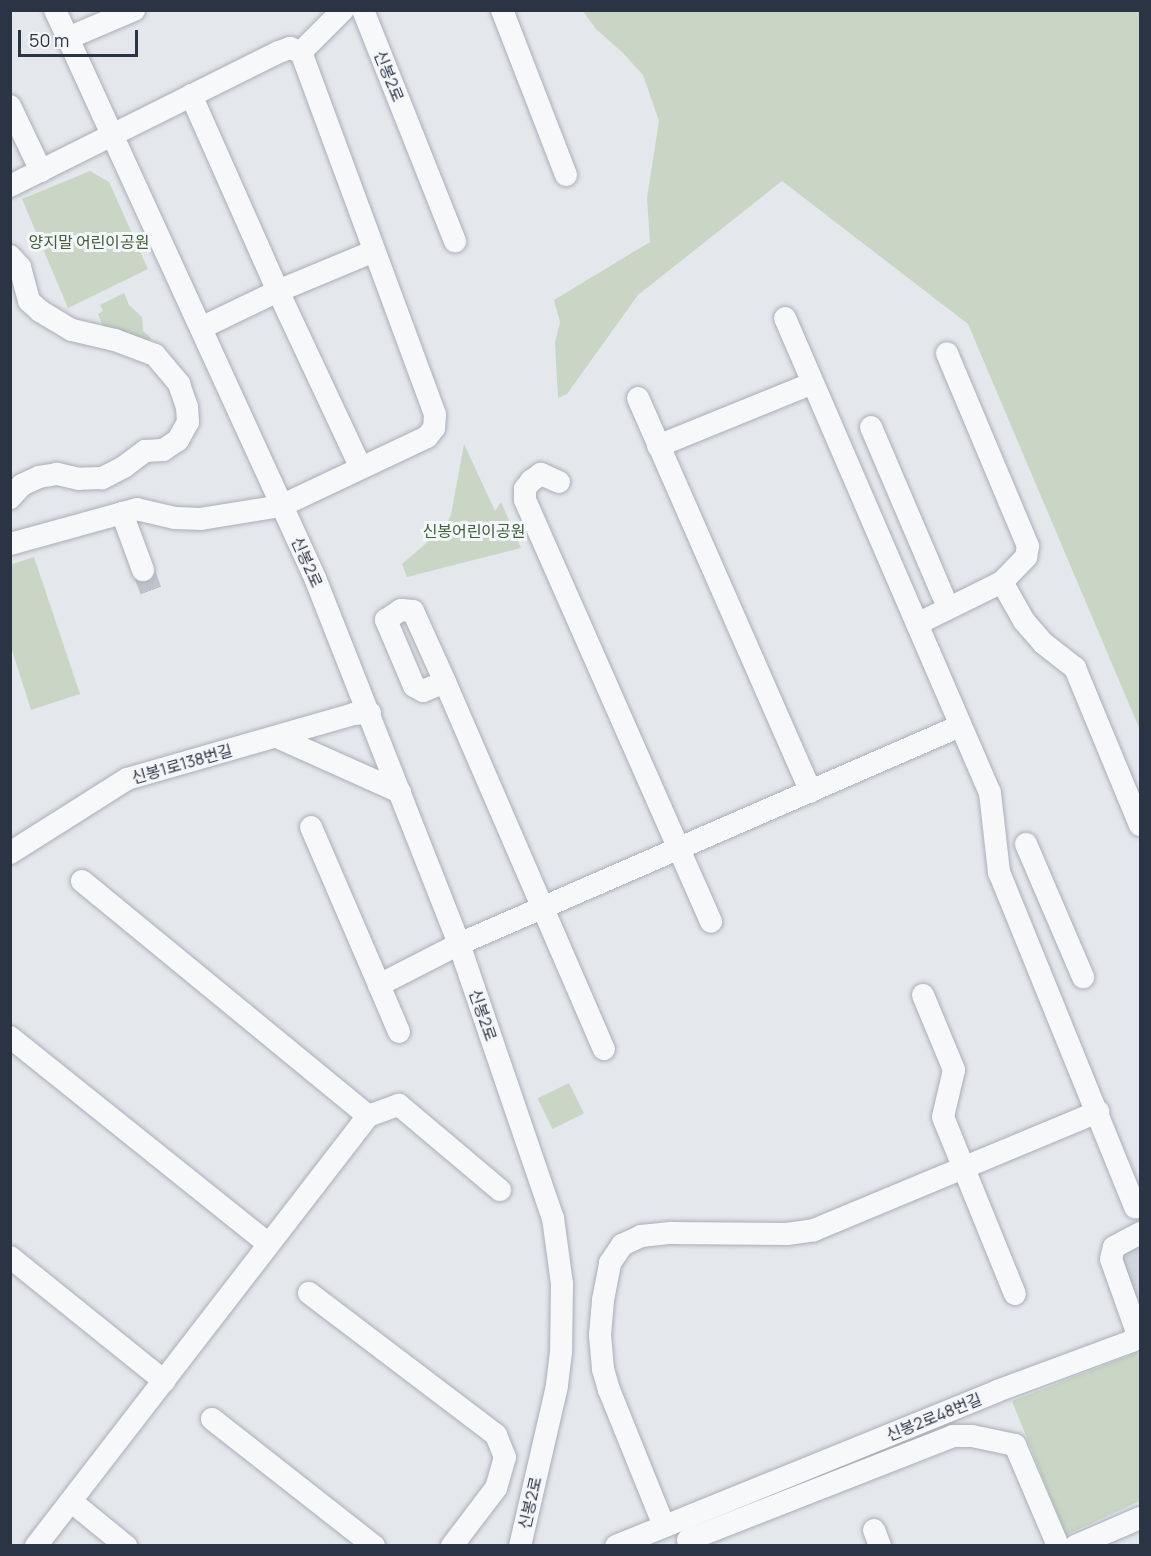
<!DOCTYPE html>
<html>
<head>
<meta charset="utf-8">
<style>
	body { margin:0 }
	#map { position:relative; width:1151px; height:1556px; overflow:hidden; background:#e4e7ec; font-family:Manrope,"Noto Sans KR",sans-serif }
	div>[style] { position:absolute }
	.built>* { inset:0; background:#d2d6de }
	.green>* { inset:0; background:#c9d6c5; transform-origin:0 0 }
	.minor-tunnel>* { height:22px; margin-top:-11px; transform-origin:0; background:repeating-linear-gradient(90deg,#bfc3cb 0 22px,transparent 0 33px) }
	.roads { filter:drop-shadow(0 0 2px #a9aeb7) drop-shadow(0 0 2px #a9aeb7) }
	.minor>* { height:22px; margin:-11px; padding:0 11px; transform-origin:11px; border-radius:11px; background:#f7f8fa }
	span { translate:-50% -50%; white-space:nowrap; text-align:center; line-height:1.15; -webkit-text-stroke:6px #f4f6f9; paint-order:stroke }
	.street-label { font-size:16px; color:#2b3445 }
	.park-label { font-size:16px; color:#3f6138 }
	.frame { position:absolute; inset:0; border:12px solid #2b3445; pointer-events:none }
	.scale { position:absolute; left:18px; top:30px; width:120px; height:27px; box-sizing:border-box; border:3px solid #2b3445; border-top:0; padding-left:8px; font-size:18px; line-height:21px; white-space:nowrap; color:#2b3445; -webkit-text-stroke:4px #f4f6f9; paint-order:stroke }
</style>
</head>
<body>
<div id="map">
	<div class="built">
		<div style="clip-path:polygon(1140px 1242px,1140px 1325px,1120px 1252px)"></div>
	</div>
	<div class="green">
		<div style="clip-path:polygon(583px 11px,1140px 11px,1140px 730px,968px 324px,782px 181px,638px 295px,567px 394px,558px 398px,555px 343px,560px 322px,554px 300px,650px 242px,647px 198px,659px 121px,643px 75px,623px 53px,596px 29px)"></div>
		<div style="clip-path:polygon(90px 171px,109px 182px,148px 269px,68px 308px,22px 199px)"></div>
		<div style="clip-path:polygon(124px 293px,129px 305px,142px 317px,143px 331px,151px 338px,148px 344px,107px 337px,98px 314px,103px 311px,100px 305px)"></div>
		<div style="clip-path:polygon(464px 444px,495px 511px,501px 502px,521px 548px,407px 577px,402px 564px,445px 527px,451px 515px)"></div>
		<div style="clip-path:polygon(34px 557px,80px 694px,31px 710px,11px 647px,10px 565px)"></div>
		<div style="left:569px;top:1083px;width:34px;height:35px;rotate:64deg"></div>
		<div style="clip-path:polygon(1138px 1352px,1140px 1360px,1140px 1501px,1066px 1535px,1012px 1401px)"></div>
	</div>
	<div class="minor-tunnel">
		<div style="left:143px;top:570px;width:28px;rotate:69deg"></div>
	</div>
	<div class="roads">
		<div class="minor">
			<div style="left:55px;top:10px;width:625px;rotate:65.4deg"></div>
			<div style="left:315px;top:578px;width:393px;rotate:68.5deg"></div>
			<div style="left:459px;top:944px;width:290px;rotate:71.1deg"></div>
			<div style="left:553px;top:1218px;width:67px;rotate:82.2deg"></div>
			<div style="left:562px;top:1284px;width:68px;rotate:90.8deg"></div>
			<div style="left:561px;top:1352px;width:34px;rotate:97deg"></div>
			<div style="left:557px;top:1386px;width:164px;rotate:103deg"></div>
			<div style="left:363px;top:10px;width:249px;rotate:68.3deg"></div>
			<div style="left:502px;top:10px;width:177px;rotate:68.8deg"></div>
			<div style="left:68px;top:38px;width:72px;rotate:-23deg"></div>
			<div style="left:301px;top:52px;width:59px;rotate:-45deg"></div>
			<div style="left:191px;top:95px;width:214px;rotate:66.1deg"></div>
			<div style="left:278px;top:291px;width:195px;rotate:64.9deg"></div>
			<div style="left:10px;top:106px;width:72px;rotate:64.5deg"></div>
			<div style="left:10px;top:186px;width:301px;rotate:-26.5deg"></div>
			<div style="left:279px;top:52px;width:12px;rotate:-20deg"></div>
			<div style="left:290px;top:48px;width:12px;rotate:20deg"></div>
			<div style="left:301px;top:52px;width:387px;rotate:69.7deg"></div>
			<div style="left:435px;top:415px;width:13px;rotate:94deg"></div>
			<div style="left:434px;top:428px;width:11px;rotate:128deg"></div>
			<div style="left:427px;top:437px;width:161px;rotate:154.7deg"></div>
			<div style="left:281px;top:506px;width:81px;rotate:170.8deg"></div>
			<div style="left:201px;top:519px;width:26px;rotate:-178deg"></div>
			<div style="left:175px;top:518px;width:39px;rotate:-167deg"></div>
			<div style="left:137px;top:509px;width:132px;rotate:164.6deg"></div>
			<div style="left:10px;top:256px;width:15px;rotate:48deg"></div>
			<div style="left:20px;top:267px;width:35px;rotate:75deg"></div>
			<div style="left:29px;top:301px;width:15px;rotate:42deg"></div>
			<div style="left:40px;top:311px;width:37px;rotate:31deg"></div>
			<div style="left:72px;top:330px;width:44px;rotate:13.1deg"></div>
			<div style="left:115px;top:340px;width:43px;rotate:20.6deg"></div>
			<div style="left:155px;top:355px;width:38px;rotate:50deg"></div>
			<div style="left:179px;top:384px;width:24px;rotate:71deg"></div>
			<div style="left:187px;top:407px;width:15px;rotate:86deg"></div>
			<div style="left:188px;top:422px;width:21px;rotate:119deg"></div>
			<div style="left:178px;top:440px;width:18px;rotate:146deg"></div>
			<div style="left:163px;top:450px;width:18px;rotate:177deg"></div>
			<div style="left:145px;top:451px;width:26px;rotate:143deg"></div>
			<div style="left:124px;top:467px;width:25px;rotate:153deg"></div>
			<div style="left:102px;top:478px;width:23px;rotate:178deg"></div>
			<div style="left:79px;top:479px;width:23px;rotate:-167deg"></div>
			<div style="left:57px;top:474px;width:18px;rotate:171deg"></div>
			<div style="left:39px;top:477px;width:19px;rotate:155deg"></div>
			<div style="left:22px;top:485px;width:18px;rotate:133deg"></div>
			<div style="left:785px;top:318px;width:517px;rotate:66.66deg"></div>
			<div style="left:990px;top:793px;width:80px;rotate:83.5deg"></div>
			<div style="left:999px;top:872px;width:362px;rotate:67.9deg"></div>
			<div style="left:201px;top:328px;width:85px;rotate:-25.7deg"></div>
			<div style="left:278px;top:291px;width:104px;rotate:-22.6deg"></div>
			<div style="left:638px;top:398px;width:430px;rotate:66.3deg"></div>
			<div style="left:871px;top:427px;width:184px;rotate:66.9deg"></div>
			<div style="left:658px;top:446px;width:167px;rotate:-22.1deg"></div>
			<div style="left:559px;top:482px;width:20px;rotate:-156deg"></div>
			<div style="left:541px;top:474px;width:12px;rotate:145deg"></div>
			<div style="left:531px;top:481px;width:10px;rotate:127deg"></div>
			<div style="left:525px;top:489px;width:11px;rotate:90deg"></div>
			<div style="left:525px;top:500px;width:461px;rotate:66.2deg"></div>
			<div style="left:122px;top:513px;width:61px;rotate:69.8deg"></div>
			<div style="left:1002px;top:582px;width:45px;rotate:60.6deg"></div>
			<div style="left:1024px;top:621px;width:29px;rotate:49deg"></div>
			<div style="left:1043px;top:643px;width:41px;rotate:38deg"></div>
			<div style="left:1075px;top:668px;width:170px;rotate:67.5deg"></div>
			<div style="left:917px;top:624px;width:95px;rotate:-26.3deg"></div>
			<div style="left:1002px;top:582px;width:35px;rotate:-46deg"></div>
			<div style="left:1026px;top:557px;width:11px;rotate:-80deg"></div>
			<div style="left:1028px;top:546px;width:209px;rotate:-112.8deg"></div>
			<div style="left:445px;top:682px;width:24px;rotate:158deg"></div>
			<div style="left:423px;top:691px;width:10px;rotate:-151deg"></div>
			<div style="left:414px;top:686px;width:72px;rotate:-113deg"></div>
			<div style="left:386px;top:620px;width:18px;rotate:-34deg"></div>
			<div style="left:401px;top:610px;width:12px;rotate:5deg"></div>
			<div style="left:413px;top:611px;width:78px;rotate:65.7deg"></div>
			<div style="left:445px;top:682px;width:400px;rotate:66.6deg"></div>
			<div style="left:277px;top:737px;width:135px;rotate:24.1deg"></div>
			<div style="left:311px;top:827px;width:172px;rotate:66.7deg"></div>
			<div style="left:379px;top:985px;width:90px;rotate:-27.1deg"></div>
			<div style="left:459px;top:944px;width:546px;rotate:-23.52deg"></div>
			<div style="left:1026px;top:844px;width:145px;rotate:66.8deg"></div>
			<div style="left:10px;top:853px;width:138px;rotate:-32.3deg"></div>
			<div style="left:127px;top:779px;width:236px;rotate:-16deg"></div>
			<div style="left:354px;top:714px;width:16px;rotate:-4deg"></div>
			<div style="left:82px;top:881px;width:370px;rotate:39.4deg"></div>
			<div style="left:368px;top:1116px;width:33px;rotate:-20deg"></div>
			<div style="left:399px;top:1105px;width:132px;rotate:40.1deg"></div>
			<div style="left:379px;top:985px;width:51px;rotate:66.9deg"></div>
			<div style="left:923px;top:995px;width:81px;rotate:67.5deg"></div>
			<div style="left:954px;top:1070px;width:48px;rotate:103.2deg"></div>
			<div style="left:943px;top:1117px;width:191px;rotate:67.9deg"></div>
			<div style="left:10px;top:1037px;width:331px;rotate:38.7deg"></div>
			<div style="left:10px;top:1257px;width:198px;rotate:38.8deg"></div>
			<div style="left:309px;top:1293px;width:235px;rotate:37.2deg"></div>
			<div style="left:496px;top:1435px;width:24px;rotate:68deg"></div>
			<div style="left:505px;top:1457px;width:32px;rotate:106deg"></div>
			<div style="left:496px;top:1488px;width:73px;rotate:127.2deg"></div>
			<div style="left:212px;top:1419px;width:206px;rotate:38.1deg"></div>
			<div style="left:72px;top:1502px;width:70px;rotate:39.2deg"></div>
			<div style="left:664px;top:1526px;width:147px;rotate:-112deg"></div>
			<div style="left:609px;top:1390px;width:22px;rotate:-106deg"></div>
			<div style="left:603px;top:1369px;width:34px;rotate:-95deg"></div>
			<div style="left:600px;top:1335px;width:35px;rotate:-85deg"></div>
			<div style="left:603px;top:1300px;width:38px;rotate:-79deg"></div>
			<div style="left:610px;top:1263px;width:22px;rotate:-56deg"></div>
			<div style="left:622px;top:1245px;width:21px;rotate:-25deg"></div>
			<div style="left:641px;top:1236px;width:30px;rotate:-6deg"></div>
			<div style="left:671px;top:1233px;width:116px;rotate:0.5deg"></div>
			<div style="left:787px;top:1234px;width:27px;rotate:-8deg"></div>
			<div style="left:814px;top:1230px;width:308px;rotate:-22.6deg"></div>
			<div style="left:874px;top:1530px;width:17px;rotate:69deg"></div>
			<div style="left:688px;top:1540px;width:285px;rotate:-21.4deg"></div>
			<div style="left:953px;top:1436px;width:19px"></div>
			<div style="left:972px;top:1436px;width:44px;rotate:11.8deg"></div>
			<div style="left:1015px;top:1445px;width:110px;rotate:66.9deg"></div>
			<div style="left:36px;top:1546px;width:543px;rotate:-52.33deg"></div>
			<div style="left:616px;top:1546px;width:411px;rotate:-22.1deg"></div>
			<div style="left:997px;top:1391px;width:144px;rotate:-20.3deg"></div>
			<div style="left:1132px;top:1341px;width:10px;rotate:-61deg"></div>
			<div style="left:1137px;top:1332px;width:77px;rotate:-109.6deg"></div>
			<div style="left:1111px;top:1259px;width:12px;rotate:-76deg"></div>
			<div style="left:1114px;top:1247px;width:30px;rotate:-28deg"></div>
			<div style="left:1075px;top:1546px;width:71px;rotate:-23.3deg"></div>
		</div>
	</div>
	<div class="street-label">
		<span style="left:389px;top:76px;rotate:68deg">신봉2로</span>
		<span style="left:307px;top:562px;rotate:66deg">신봉2로</span>
		<span style="left:182px;top:764px;rotate:-16deg">신봉1로138번길</span>
		<span style="left:483px;top:1015px;rotate:71deg">신봉2로</span>
		<span style="left:934px;top:1417px;rotate:-22deg">신봉2로48번길</span>
		<span style="left:530px;top:1503px;rotate:-77deg">신봉2로</span>
	</div>
	<div class="park-label">
		<span style="left:89px;top:242px">양지말 어린이공원</span>
		<span style="left:474px;top:531px">신봉어린이공원</span>
	</div>
	<div class="frame"></div>
	<div class="scale">50 m</div>
</div>
</body>
</html>
